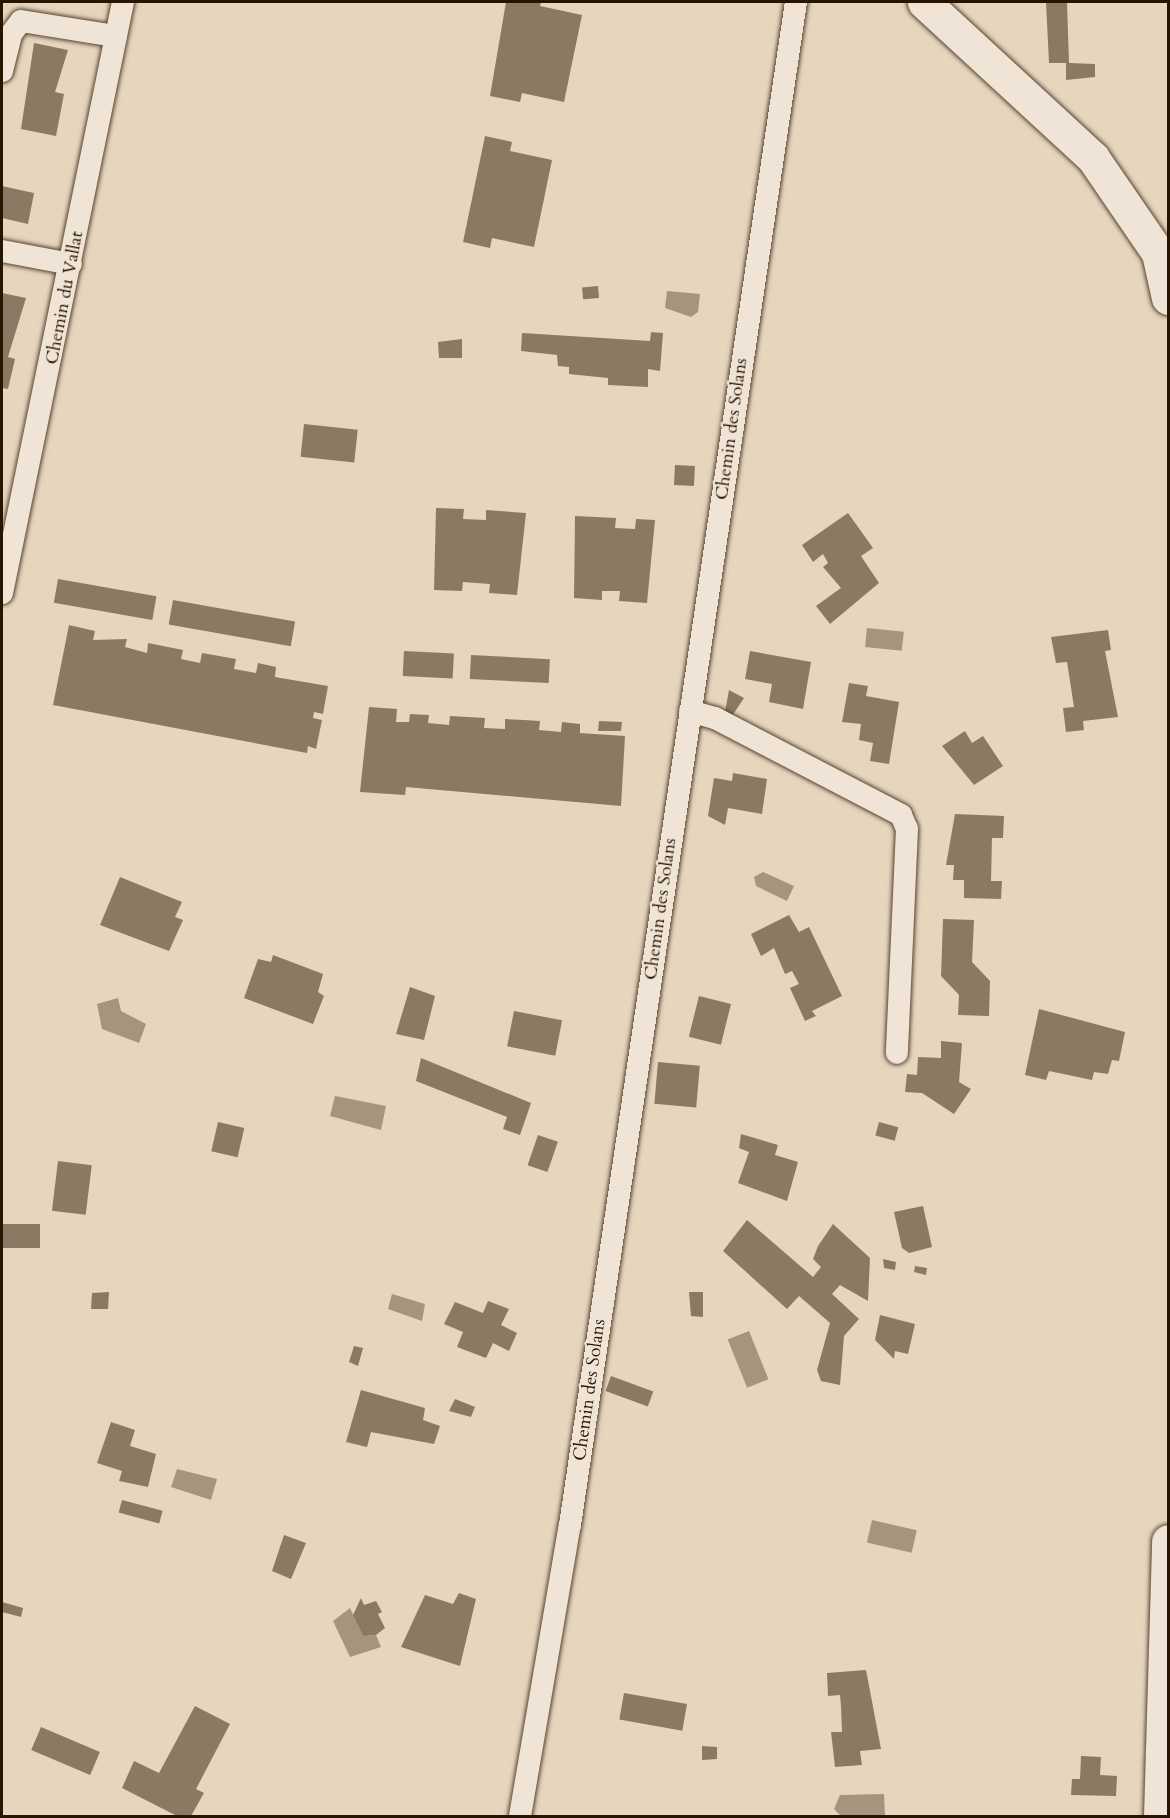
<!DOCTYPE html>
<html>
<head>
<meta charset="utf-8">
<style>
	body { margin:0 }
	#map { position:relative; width:1170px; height:1818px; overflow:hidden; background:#e7d6be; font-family:Cardo,serif }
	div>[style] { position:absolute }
	.water>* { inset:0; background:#a6947e; transform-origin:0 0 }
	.building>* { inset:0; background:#8b7963; transform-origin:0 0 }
	.roads { filter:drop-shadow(0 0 2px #574430) drop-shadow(0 0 2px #574430) }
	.street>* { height:22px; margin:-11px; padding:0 11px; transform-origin:11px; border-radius:11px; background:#efe4d5 }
	.secondary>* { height:33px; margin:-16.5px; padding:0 16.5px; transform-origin:16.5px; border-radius:16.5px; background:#efe4d5 }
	span { translate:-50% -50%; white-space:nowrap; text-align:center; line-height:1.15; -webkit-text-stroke:4.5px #efe4d5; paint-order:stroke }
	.street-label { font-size:18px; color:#271401 }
	.frame { position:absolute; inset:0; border:3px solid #271401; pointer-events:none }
</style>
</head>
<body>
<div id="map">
	<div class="water">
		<div style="clip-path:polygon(667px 291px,700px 294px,698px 312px,691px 317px,665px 308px)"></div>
		<div style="left:867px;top:628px;width:37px;height:19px;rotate:6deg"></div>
		<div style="clip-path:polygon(763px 872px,794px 886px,787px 901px,756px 886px,754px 877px)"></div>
		<div style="clip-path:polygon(118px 998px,121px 1011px,146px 1024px,139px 1043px,102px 1029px,97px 1004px)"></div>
		<div style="clip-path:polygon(335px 1096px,386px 1106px,381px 1130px,330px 1116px)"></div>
		<div style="clip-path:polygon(392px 1294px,425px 1304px,422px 1321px,388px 1309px)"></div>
		<div style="left:749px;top:1331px;width:52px;height:23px;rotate:68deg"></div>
		<div style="clip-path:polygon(177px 1469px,217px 1479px,211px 1500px,171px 1487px)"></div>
		<div style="left:872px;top:1520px;width:46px;height:23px;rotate:13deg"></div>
		<div style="clip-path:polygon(350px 1608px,363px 1636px,376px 1635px,381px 1647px,350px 1657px,333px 1621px)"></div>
		<div style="clip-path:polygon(884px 1794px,885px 1816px,841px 1816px,834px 1809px,840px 1795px)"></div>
	</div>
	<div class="building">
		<div style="clip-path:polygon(506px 2px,541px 2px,540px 6px,582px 15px,564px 102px,522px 93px,520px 102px,490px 96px)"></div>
		<div style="clip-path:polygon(1046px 2px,1067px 2px,1069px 63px,1095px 64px,1095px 77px,1066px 80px,1066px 63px,1049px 63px)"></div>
		<div style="clip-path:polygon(34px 43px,68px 50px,55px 92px,64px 94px,56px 136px,21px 129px)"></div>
		<div style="clip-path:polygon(485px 136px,512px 142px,510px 151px,552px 160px,534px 247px,492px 238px,490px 248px,463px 242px)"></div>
		<div style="clip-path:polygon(2px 186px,34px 193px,28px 224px,2px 218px)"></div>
		<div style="left:598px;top:286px;width:12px;height:16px;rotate:85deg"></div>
		<div style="clip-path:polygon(2px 293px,26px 298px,8px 357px,15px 359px,8px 389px,2px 388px)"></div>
		<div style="clip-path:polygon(651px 332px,663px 333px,660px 371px,648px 369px,648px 387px,608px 385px,608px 378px,569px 374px,569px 367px,558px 366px,557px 355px,521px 351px,522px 333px,650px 341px)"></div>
		<div style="clip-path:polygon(462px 339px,462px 358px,439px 358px,438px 342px)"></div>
		<div style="left:304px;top:424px;width:54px;height:33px;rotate:6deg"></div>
		<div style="left:675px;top:465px;width:20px;height:20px;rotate:3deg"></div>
		<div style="clip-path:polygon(436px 508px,464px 509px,463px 519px,486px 520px,486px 510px,526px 513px,517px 595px,489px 593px,490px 584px,463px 582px,462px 591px,434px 590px)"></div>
		<div style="clip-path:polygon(848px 513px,873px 548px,861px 556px,879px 583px,830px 624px,816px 606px,841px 588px,823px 567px,828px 563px,823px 554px,813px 562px,802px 545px)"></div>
		<div style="clip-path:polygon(575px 516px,616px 518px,615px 528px,635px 529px,636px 519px,655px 520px,647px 603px,619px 601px,620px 591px,602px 591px,602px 600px,574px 598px)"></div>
		<div style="left:58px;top:579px;width:100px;height:24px;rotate:10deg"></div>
		<div style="left:173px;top:600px;width:124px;height:25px;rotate:10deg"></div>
		<div style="clip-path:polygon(69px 625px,95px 631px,93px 640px,127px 639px,125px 647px,147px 653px,148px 643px,183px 650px,181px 659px,200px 663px,202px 653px,236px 659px,234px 669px,256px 673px,258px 663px,276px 667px,275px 677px,328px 686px,323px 714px,314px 712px,313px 718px,322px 720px,316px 749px,308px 746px,307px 753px,53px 705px)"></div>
		<div style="clip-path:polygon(1108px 630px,1111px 650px,1105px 651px,1118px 717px,1083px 721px,1084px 730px,1066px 732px,1063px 708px,1074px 707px,1067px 662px,1056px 663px,1051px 637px)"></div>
		<div style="left:404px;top:651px;width:50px;height:25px;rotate:3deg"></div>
		<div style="clip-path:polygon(750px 651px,811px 662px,803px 709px,769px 702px,772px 684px,745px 679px)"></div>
		<div style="left:471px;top:655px;width:79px;height:24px;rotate:3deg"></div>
		<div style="clip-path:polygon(849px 683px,868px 686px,866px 696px,899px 702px,889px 764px,870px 761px,873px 743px,859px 740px,861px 724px,842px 722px)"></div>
		<div style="clip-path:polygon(729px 690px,744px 698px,732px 716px,725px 712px)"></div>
		<div style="clip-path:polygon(369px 707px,397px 709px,396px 722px,409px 722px,410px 714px,429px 715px,428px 723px,449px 725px,450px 716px,485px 718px,484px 728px,505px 729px,505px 719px,524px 720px,540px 721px,539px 730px,561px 732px,562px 722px,580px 724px,580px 733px,625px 736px,621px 806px,406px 787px,405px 795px,360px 792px)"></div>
		<div style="clip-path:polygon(599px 721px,622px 722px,621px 731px,598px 731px)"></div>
		<div style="clip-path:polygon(965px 731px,972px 743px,983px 736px,1003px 766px,974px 785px,942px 746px)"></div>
		<div style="clip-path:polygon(733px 773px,767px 779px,762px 814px,728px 808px,725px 825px,708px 816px,714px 778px,732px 781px)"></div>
		<div style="clip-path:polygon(955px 814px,1004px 816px,1003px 838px,992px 838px,991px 881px,1002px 881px,1001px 899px,964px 898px,964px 880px,953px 880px,954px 865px,946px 865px)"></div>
		<div style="clip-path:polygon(120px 877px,182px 902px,175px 917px,183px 920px,169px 951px,100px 925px)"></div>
		<div style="clip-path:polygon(789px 915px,799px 932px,809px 927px,842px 996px,812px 1011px,816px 1016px,805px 1021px,790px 988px,799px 984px,792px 971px,785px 974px,774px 948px,761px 956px,751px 934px)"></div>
		<div style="clip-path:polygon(943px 919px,974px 920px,972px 962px,990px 981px,989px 1016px,958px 1015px,959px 995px,941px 976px)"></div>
		<div style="clip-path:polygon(273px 955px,323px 974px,318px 992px,324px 996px,313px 1024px,244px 998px,258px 959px,271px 962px)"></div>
		<div style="clip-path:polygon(410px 987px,435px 996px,424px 1040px,396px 1034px)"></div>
		<div style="left:699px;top:996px;width:33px;height:42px;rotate:14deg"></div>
		<div style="clip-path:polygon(1039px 1009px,1125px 1032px,1119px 1061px,1112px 1060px,1108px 1074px,1094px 1072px,1092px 1080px,1049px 1071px,1046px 1080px,1025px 1075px)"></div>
		<div style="left:514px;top:1011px;width:49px;height:36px;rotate:11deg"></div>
		<div style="clip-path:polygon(941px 1041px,962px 1043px,959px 1082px,971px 1089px,954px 1114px,922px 1093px,905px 1092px,907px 1074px,917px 1075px,918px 1057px,941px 1058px)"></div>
		<div style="clip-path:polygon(421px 1058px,531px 1103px,520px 1135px,503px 1129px,507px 1117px,416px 1081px)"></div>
		<div style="left:658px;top:1062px;width:42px;height:42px;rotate:5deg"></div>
		<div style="left:218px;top:1122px;width:27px;height:30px;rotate:13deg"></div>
		<div style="left:879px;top:1122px;width:20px;height:14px;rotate:15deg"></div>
		<div style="clip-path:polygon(741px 1134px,778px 1145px,775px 1155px,798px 1162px,787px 1201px,738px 1183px,749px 1152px,739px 1148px)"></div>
		<div style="left:538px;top:1135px;width:21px;height:32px;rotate:19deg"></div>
		<div style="left:58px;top:1161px;width:34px;height:50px;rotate:7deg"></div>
		<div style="clip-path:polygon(923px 1206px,932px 1247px,909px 1253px,902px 1248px,894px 1212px)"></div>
		<div style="clip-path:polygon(747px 1220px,813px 1277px,821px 1267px,813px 1259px,818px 1246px,833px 1224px,870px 1258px,868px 1301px,840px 1285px,832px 1294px,859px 1319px,844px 1336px,840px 1385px,821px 1381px,817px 1370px,830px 1323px,799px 1296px,787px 1309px,723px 1251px)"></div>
		<div style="left:40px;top:1224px;width:24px;height:38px;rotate:90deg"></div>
		<div style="clip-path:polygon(883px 1259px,896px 1262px,895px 1270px,884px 1268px)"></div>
		<div style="clip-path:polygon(915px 1266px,927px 1268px,926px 1275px,914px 1272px)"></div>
		<div style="clip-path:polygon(109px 1292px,108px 1309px,91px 1309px,92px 1293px)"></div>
		<div style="clip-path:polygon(689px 1292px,703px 1292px,703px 1317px,691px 1316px)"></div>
		<div style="clip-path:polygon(488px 1301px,509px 1309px,501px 1325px,517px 1333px,509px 1351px,493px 1343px,486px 1358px,457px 1347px,463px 1332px,444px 1324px,455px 1302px,483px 1313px)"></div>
		<div style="clip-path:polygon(880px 1315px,915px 1324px,908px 1354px,895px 1351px,894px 1359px,875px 1340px)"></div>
		<div style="clip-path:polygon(354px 1346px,363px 1348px,358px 1366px,349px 1362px)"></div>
		<div style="left:611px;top:1376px;width:45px;height:16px;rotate:20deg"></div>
		<div style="clip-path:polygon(361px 1390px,425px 1408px,423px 1420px,440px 1426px,434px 1444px,371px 1432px,367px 1447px,346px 1442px)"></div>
		<div style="clip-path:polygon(455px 1399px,475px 1407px,471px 1417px,449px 1411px)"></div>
		<div style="clip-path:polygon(111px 1422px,135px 1430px,130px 1446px,156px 1454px,148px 1487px,119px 1481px,122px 1471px,97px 1463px)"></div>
		<div style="left:122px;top:1500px;width:42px;height:13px;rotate:15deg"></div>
		<div style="clip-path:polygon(284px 1535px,306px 1543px,291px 1579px,272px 1571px)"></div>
		<div style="clip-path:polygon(459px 1593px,476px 1599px,460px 1666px,401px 1647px,425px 1595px,453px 1604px)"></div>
		<div style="clip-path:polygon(361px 1598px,364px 1605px,376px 1601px,382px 1612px,378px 1614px,385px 1628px,376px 1635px,363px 1636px,353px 1615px)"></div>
		<div style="clip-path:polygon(2px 1602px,23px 1608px,21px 1617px,2px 1612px)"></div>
		<div style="clip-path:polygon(866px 1670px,881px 1749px,860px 1751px,862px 1765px,835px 1767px,831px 1732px,842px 1732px,841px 1706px,840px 1695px,828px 1696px,827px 1673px)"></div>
		<div style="left:624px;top:1693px;width:64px;height:27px;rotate:10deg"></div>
		<div style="clip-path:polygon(195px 1706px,230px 1724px,196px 1789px,204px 1793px,191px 1816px,177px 1816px,122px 1788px,134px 1761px,159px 1773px)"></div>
		<div style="left:41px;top:1727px;width:64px;height:25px;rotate:23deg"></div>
		<div style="clip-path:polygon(702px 1746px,717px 1747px,717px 1759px,702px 1760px)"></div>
		<div style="clip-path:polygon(1081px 1756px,1101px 1757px,1100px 1775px,1117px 1776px,1116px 1796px,1071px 1795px,1072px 1779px,1080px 1779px)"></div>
	</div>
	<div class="roads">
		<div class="street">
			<div style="left:2px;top:71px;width:38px;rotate:-76deg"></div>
			<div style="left:11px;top:34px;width:16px;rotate:-52deg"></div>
			<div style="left:21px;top:21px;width:96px;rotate:9deg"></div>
			<div style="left:2px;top:251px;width:70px;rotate:10.7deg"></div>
			<div style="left:2px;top:593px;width:603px;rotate:-78.43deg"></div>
			<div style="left:690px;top:711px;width:26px;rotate:16deg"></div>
			<div style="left:715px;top:718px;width:210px;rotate:27.5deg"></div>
			<div style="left:901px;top:815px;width:15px;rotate:67deg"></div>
			<div style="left:907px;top:829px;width:224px;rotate:92.6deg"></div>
			<div style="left:520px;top:1816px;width:295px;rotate:-80.3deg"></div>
			<div style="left:570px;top:1525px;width:1540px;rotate:-81.56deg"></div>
		</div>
		<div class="secondary">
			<div style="left:924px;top:2px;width:230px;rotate:42.7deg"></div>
			<div style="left:1093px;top:158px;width:115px;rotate:55.6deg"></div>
			<div style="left:1158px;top:253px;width:46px;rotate:77.5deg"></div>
			<div style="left:1160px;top:1816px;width:275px;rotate:-88.3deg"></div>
		</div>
	</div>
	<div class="street-label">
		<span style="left:65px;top:298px;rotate:-79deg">Chemin du Vallat</span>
		<span style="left:732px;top:429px;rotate:-82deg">Chemin des Solans</span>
		<span style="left:661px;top:909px;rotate:-82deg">Chemin des Solans</span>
		<span style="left:590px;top:1390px;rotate:-82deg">Chemin des Solans</span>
	</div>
	<div class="frame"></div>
</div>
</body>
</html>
